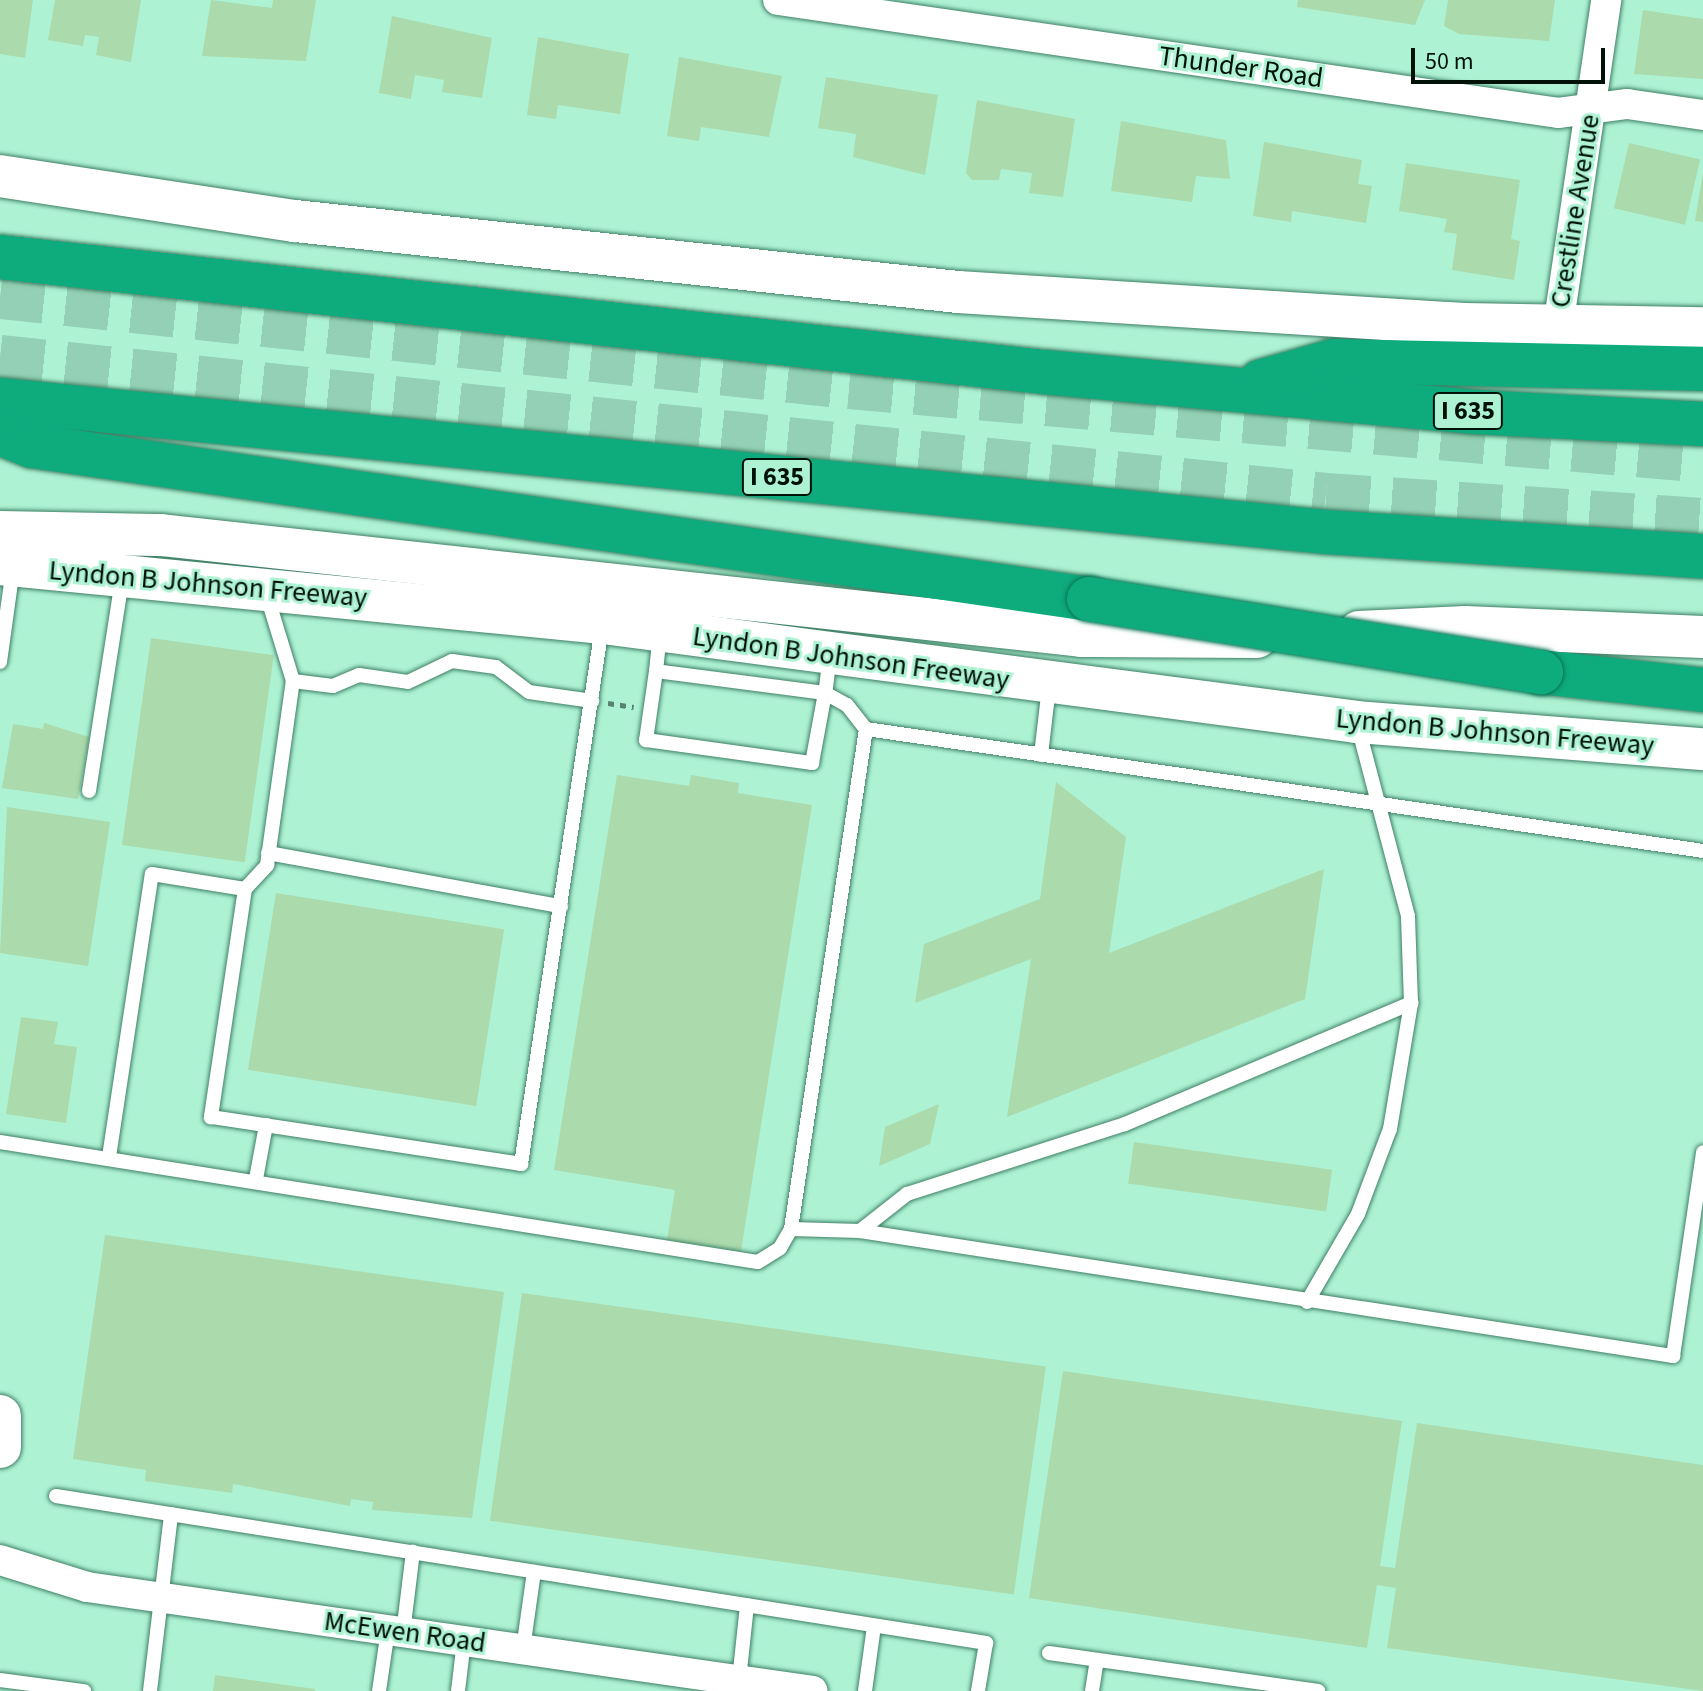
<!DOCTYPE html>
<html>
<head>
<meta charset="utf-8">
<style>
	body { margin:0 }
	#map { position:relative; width:1703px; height:1691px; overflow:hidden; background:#aef2d4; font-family:"Source Sans 3",sans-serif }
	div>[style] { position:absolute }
	.building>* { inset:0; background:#abdaac; transform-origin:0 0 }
	.highway-tunnel>* { height:44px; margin-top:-22px; transform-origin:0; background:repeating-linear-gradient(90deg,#94d0b5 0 44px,transparent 0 66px) }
	.path>* { height:5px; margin-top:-2.5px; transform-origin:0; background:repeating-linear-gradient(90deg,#57826e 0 6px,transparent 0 12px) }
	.roads { filter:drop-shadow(0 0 2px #3f8066) drop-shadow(0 0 2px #3f8066) }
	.lane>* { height:14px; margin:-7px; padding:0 7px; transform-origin:7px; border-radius:7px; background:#fff }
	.street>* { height:30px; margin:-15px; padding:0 15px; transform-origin:15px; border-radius:15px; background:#fff }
	.secondary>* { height:42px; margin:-21px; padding:0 21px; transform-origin:21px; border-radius:21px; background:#fff }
	.highway>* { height:44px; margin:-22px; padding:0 22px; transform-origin:22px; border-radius:22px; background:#0eab7d }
	.bridges { filter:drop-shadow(0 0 2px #097554) drop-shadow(0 0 2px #097554) }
	.highway-bridge>* { height:44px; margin:-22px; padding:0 22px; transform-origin:22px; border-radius:22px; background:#0eab7d }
	span { translate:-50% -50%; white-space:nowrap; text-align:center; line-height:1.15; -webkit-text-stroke:6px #aef2d4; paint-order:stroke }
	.shield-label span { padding:2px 6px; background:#aef2d4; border:2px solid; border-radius:6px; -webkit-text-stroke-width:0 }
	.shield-label { font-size:26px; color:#001208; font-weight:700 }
	.street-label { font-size:28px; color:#001208 }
	.scale { position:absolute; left:1411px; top:48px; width:194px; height:36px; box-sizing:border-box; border:4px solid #001208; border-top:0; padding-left:10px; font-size:24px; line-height:28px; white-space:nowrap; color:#001208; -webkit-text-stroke:6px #aef2d4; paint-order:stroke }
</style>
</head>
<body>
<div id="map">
	<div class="building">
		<div style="clip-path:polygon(0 0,33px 0,25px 58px,0 54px)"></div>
		<div style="clip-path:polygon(55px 0,141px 0,131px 62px,96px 55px,99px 37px,85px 35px,83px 46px,48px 40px)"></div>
		<div style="clip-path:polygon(211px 0,272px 8px,273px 0,316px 0,306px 61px,202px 56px)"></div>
		<div style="clip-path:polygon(1298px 0,1425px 0,1415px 25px,1297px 7px)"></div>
		<div style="clip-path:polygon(1448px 0,1555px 0,1549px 41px,1459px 34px,1444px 26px)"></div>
		<div style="clip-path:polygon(1643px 10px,1703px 19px,1703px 79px,1634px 74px)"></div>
		<div style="clip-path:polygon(392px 16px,492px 38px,482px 98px,442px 92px,444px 80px,415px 75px,411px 99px,379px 93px)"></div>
		<div style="clip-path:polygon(538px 37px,629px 54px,620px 114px,558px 105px,556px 119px,527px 115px)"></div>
		<div style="clip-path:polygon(679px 57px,782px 76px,769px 137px,701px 127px,699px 141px,667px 136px)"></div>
		<div style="clip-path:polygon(826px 77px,938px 95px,925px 175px,853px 157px,856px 134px,818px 128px)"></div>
		<div style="clip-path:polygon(977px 100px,1075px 119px,1063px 197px,1029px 193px,1032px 173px,1001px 169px,999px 180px,972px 180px,966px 173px)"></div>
		<div style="clip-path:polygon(1121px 121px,1226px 140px,1230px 179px,1196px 176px,1192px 202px,1111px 191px)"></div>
		<div style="clip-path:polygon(1264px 142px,1362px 160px,1358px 184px,1372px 186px,1366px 223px,1292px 211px,1291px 222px,1253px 216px)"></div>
		<div style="left:1629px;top:143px;width:73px;height:67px;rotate:13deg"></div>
		<div style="clip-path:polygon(1406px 163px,1520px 180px,1511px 239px,1520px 241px,1514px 280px,1452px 270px,1457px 234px,1444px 232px,1447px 219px,1399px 211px)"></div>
		<div style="clip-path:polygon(1703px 172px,1703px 222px,1695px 221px)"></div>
		<div style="left:151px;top:638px;width:124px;height:209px;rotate:8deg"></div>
		<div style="clip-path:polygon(44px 723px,89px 737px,78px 799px,2px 788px,13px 724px,43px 729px)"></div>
		<div style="clip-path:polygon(617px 775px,689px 786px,691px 775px,739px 783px,738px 793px,812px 805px,741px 1251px,667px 1240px,675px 1190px,554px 1170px)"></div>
		<div style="clip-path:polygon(1056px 782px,1126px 837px,1109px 953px,1324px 869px,1305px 999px,1007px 1117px,1031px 959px,915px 1003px,924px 944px,1040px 899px)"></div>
		<div style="clip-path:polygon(7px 807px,110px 822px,88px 966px,0 953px)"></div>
		<div style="left:276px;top:893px;width:231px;height:179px;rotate:9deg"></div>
		<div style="clip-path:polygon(21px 1017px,58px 1022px,54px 1044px,77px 1047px,66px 1123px,6px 1114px)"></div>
		<div style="clip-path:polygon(939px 1104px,930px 1144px,879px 1166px,885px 1127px)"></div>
		<div style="left:1134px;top:1142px;width:200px;height:42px;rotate:8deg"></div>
		<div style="clip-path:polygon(105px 1235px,504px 1292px,472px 1518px,372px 1510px,373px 1502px,351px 1499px,350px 1506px,233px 1484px,232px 1493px,145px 1481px,146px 1470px,73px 1459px)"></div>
		<div style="left:522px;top:1293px;width:529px;height:230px;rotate:8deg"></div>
		<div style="clip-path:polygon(1063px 1371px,1402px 1421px,1380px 1566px,1395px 1568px,1417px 1423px,1703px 1465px,1703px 1691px,1387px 1648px,1396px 1588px,1377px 1585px,1367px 1648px,1029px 1598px)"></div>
		<div style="clip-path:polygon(215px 1675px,315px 1689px,315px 1691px,213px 1691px)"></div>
	</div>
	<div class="highway-tunnel">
		<div style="left:0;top:297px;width:854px;rotate:6.05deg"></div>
		<div style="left:849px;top:387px;width:857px;rotate:4.95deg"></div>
		<div style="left:0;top:357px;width:1333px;rotate:5.94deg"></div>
		<div style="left:1326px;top:495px;width:378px;rotate:3.8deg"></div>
	</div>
	<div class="path">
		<div style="left:608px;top:703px;width:26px;rotate:9deg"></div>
	</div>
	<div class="roads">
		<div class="lane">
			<div style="left:830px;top:655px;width:38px;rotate:97deg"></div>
			<div style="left:825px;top:693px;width:25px;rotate:29deg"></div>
			<div style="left:847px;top:705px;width:31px;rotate:52deg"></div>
			<div style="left:866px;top:729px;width:846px;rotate:8.29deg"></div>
			<div style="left:0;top:662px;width:95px;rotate:-82.1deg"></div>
			<div style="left:656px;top:671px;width:70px;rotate:98.2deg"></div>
			<div style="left:646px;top:740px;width:168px;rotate:7.9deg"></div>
			<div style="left:812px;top:763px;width:71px;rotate:-79.5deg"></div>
			<div style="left:825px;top:693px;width:170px;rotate:-172.6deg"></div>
			<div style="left:656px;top:671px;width:36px;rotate:-84deg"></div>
			<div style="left:293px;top:681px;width:40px;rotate:7.1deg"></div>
			<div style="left:333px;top:686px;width:28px;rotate:-23deg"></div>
			<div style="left:359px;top:675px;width:49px;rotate:8.1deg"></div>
			<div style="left:408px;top:682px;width:49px;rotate:-25.5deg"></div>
			<div style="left:452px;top:661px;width:44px;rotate:7.8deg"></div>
			<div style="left:496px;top:667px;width:41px;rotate:37.1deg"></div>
			<div style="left:529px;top:692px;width:64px;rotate:8.1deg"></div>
			<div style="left:1041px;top:755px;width:68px;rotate:-83.3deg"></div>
			<div style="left:89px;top:791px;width:214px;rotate:-81.1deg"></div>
			<div style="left:268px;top:853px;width:298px;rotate:10.3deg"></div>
			<div style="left:245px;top:889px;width:231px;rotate:98.5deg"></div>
			<div style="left:211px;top:1117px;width:314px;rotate:8.6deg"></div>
			<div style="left:521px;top:1164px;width:543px;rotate:-81.42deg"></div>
			<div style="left:0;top:1142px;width:767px;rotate:9deg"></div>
			<div style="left:758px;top:1262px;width:26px;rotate:-32deg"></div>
			<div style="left:780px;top:1248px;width:22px;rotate:-60deg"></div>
			<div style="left:791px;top:1229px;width:69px;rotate:1.7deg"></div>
			<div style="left:860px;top:1231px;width:823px;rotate:8.74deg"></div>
			<div style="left:1673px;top:1356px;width:206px;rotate:-81.6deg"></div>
			<div style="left:109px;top:1157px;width:286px;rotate:-81.4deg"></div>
			<div style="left:152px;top:874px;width:94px;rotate:9.2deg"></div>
			<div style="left:245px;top:889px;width:33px;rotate:-47deg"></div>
			<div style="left:267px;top:865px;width:186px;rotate:-82deg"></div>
			<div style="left:293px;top:681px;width:89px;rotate:-107deg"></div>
			<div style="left:256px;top:1179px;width:55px;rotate:-79.5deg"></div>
			<div style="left:791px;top:1229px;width:506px;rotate:-81.47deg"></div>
			<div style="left:860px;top:1231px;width:60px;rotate:-38.2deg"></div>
			<div style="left:907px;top:1194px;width:229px;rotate:-17.8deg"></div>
			<div style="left:1125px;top:1124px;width:311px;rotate:-22.9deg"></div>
			<div style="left:1307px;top:1302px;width:102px;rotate:-59.9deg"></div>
			<div style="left:1358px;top:1214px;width:91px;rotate:-69.4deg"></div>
			<div style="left:1390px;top:1129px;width:128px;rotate:-80.5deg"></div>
			<div style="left:1411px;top:1003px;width:87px;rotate:-92deg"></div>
			<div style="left:1408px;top:916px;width:196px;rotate:-104.8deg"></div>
			<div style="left:56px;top:1496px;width:942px;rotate:8.98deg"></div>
			<div style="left:986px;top:1643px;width:49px;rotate:99.5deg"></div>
			<div style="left:403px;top:1633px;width:82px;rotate:-83deg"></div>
			<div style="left:523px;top:1649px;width:78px;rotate:-81.9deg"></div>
			<div style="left:1049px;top:1653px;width:272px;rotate:8deg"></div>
			<div style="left:0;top:1680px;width:85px;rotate:7.5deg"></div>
			<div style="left:739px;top:1680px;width:75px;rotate:-83.9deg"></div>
			<div style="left:150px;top:1691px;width:178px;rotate:-83.2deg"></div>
			<div style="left:379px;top:1691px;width:62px;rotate:-81.6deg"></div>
			<div style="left:458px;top:1691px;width:50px;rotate:-83.2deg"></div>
			<div style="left:865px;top:1691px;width:66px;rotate:-82.1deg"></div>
			<div style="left:1092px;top:1691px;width:31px;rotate:-81deg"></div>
		</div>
		<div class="street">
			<div style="left:778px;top:0;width:788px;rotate:8.24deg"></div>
			<div style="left:1558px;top:113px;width:70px;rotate:-7.4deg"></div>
			<div style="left:1627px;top:104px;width:77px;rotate:8.2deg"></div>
			<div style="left:1558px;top:327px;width:331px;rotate:-81.6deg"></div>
			<div style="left:0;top:1560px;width:91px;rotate:17.2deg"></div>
			<div style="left:87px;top:1587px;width:733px;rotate:8.15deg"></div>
		</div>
		<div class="secondary">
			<div style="left:0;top:176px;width:298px;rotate:8.7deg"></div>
			<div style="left:295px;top:221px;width:667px;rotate:6.11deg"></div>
			<div style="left:958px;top:292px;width:507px;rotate:3.62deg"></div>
			<div style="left:1464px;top:324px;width:239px;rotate:1deg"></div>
			<div style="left:0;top:532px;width:161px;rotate:1.1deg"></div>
			<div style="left:161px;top:535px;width:926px;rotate:6.26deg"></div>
			<div style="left:1081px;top:636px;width:176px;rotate:0.3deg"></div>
			<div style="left:0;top:564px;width:606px;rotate:5.59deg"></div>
			<div style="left:603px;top:623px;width:760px;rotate:7.48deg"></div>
			<div style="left:1357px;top:722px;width:347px;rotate:4.5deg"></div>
			<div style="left:1359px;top:632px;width:106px;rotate:-2.7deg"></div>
			<div style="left:1465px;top:627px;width:238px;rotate:2.4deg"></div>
			<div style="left:0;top:1416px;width:31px;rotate:90deg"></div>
		</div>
		<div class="highway">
			<div style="left:0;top:257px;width:1050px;rotate:6.29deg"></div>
			<div style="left:1044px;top:372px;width:433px;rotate:5.3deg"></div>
			<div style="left:1475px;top:412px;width:228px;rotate:3deg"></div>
			<div style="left:1260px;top:382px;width:77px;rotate:-15.8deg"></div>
			<div style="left:1334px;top:361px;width:369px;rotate:1.2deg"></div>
			<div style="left:0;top:400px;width:1334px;rotate:5.68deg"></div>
			<div style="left:1327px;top:532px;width:377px;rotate:3.7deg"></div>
			<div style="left:0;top:433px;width:35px;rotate:22deg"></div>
			<div style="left:33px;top:446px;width:1067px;rotate:8.24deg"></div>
			<div style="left:1541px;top:672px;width:163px;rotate:6.3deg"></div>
		</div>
	</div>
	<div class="bridges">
		<div class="highway-bridge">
			<div style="left:1089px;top:599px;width:458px;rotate:9.2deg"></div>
		</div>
	</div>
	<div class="shield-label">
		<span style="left:1468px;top:411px">I 635</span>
		<span style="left:777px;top:477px">I 635</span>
	</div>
	<div class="street-label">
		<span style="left:1241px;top:67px;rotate:8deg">Thunder Road</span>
		<span style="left:1575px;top:211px;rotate:-81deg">Crestline Avenue</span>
		<span style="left:208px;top:584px;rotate:5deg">Lyndon B Johnson Freeway</span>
		<span style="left:851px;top:658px;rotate:8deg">Lyndon B Johnson Freeway</span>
		<span style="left:1495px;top:732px;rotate:5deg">Lyndon B Johnson Freeway</span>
		<span style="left:405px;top:1632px;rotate:8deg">McEwen Road</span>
	</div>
	<div class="scale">50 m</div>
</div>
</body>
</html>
